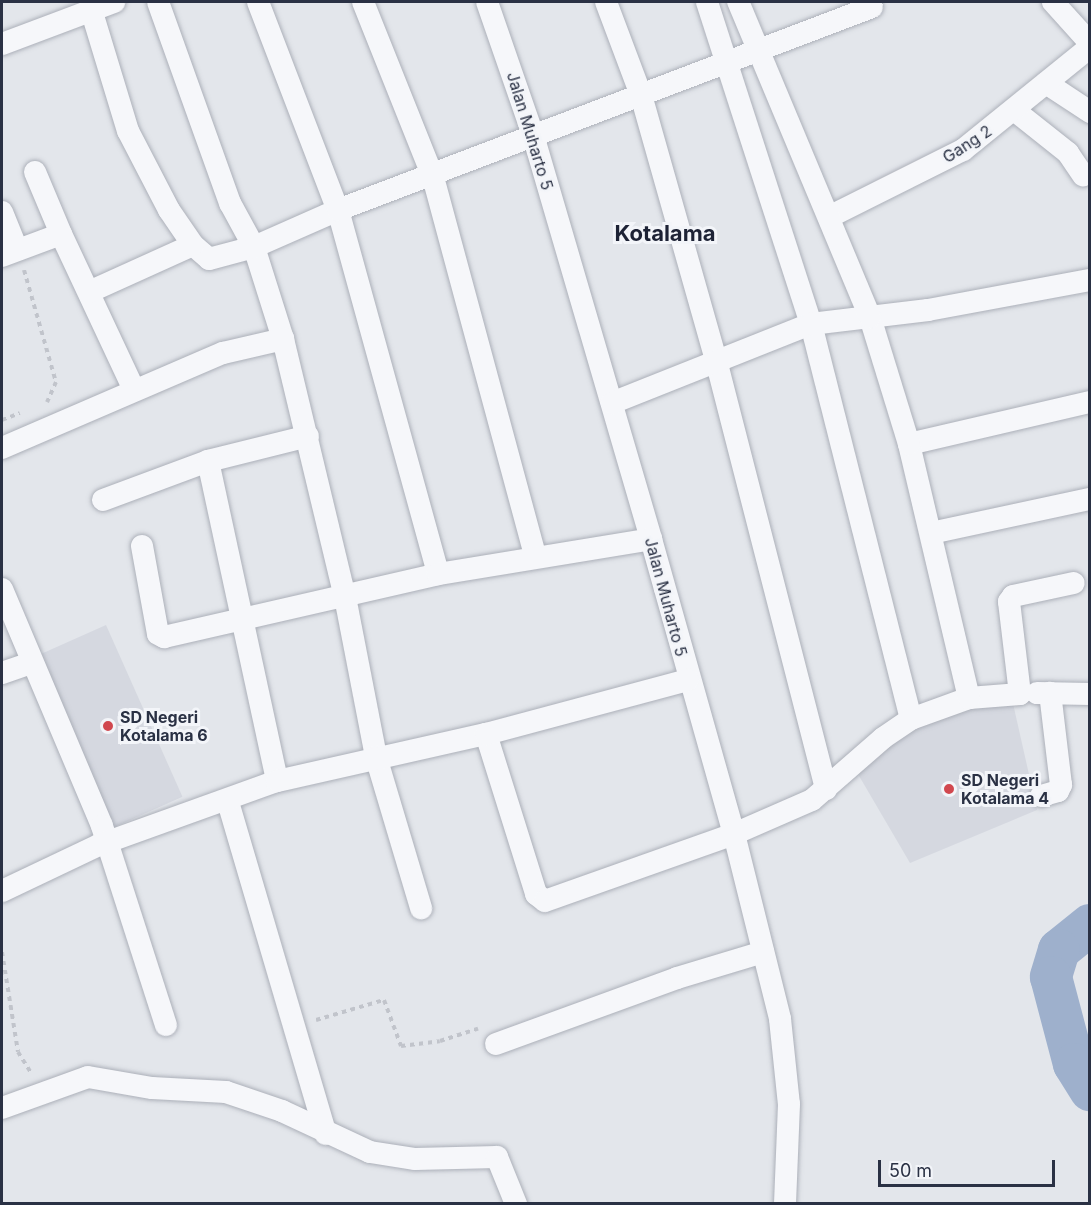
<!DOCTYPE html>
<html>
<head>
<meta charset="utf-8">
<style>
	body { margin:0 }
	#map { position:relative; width:1091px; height:1205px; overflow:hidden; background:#e3e6eb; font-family:Inter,sans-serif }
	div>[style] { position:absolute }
	.built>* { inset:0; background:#d5d8e0; transform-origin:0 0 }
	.river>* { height:42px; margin:-21px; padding:0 21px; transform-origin:21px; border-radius:21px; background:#9eb0cc }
	.path>* { height:4px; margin-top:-2px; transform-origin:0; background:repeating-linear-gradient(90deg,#c1c4cb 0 4.5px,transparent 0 9px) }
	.roads { filter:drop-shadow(0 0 2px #acb0b9) drop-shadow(0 0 2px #acb0b9) }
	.minor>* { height:22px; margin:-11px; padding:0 11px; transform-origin:11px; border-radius:11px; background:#f6f7fa }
	.dots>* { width:16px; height:16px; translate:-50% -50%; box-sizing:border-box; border:3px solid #f3f5f9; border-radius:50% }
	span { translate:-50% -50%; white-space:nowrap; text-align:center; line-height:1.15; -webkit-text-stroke:6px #f3f5f9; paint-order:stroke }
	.street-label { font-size:16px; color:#2a3144 }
	.poi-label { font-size:16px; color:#2a3144; font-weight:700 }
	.left { translate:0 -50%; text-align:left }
	.district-label { font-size:22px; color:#1d2235; font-weight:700 }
	.frame { position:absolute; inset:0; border:3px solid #2a3144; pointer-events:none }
	.scale { position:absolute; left:878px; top:1160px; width:177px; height:27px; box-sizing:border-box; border:3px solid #2a3144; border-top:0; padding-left:8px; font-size:18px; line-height:21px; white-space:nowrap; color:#2a3144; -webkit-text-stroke:4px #f3f5f9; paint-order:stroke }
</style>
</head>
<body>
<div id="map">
	<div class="built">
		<div style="left:106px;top:625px;width:188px;height:78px;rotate:66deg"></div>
		<div style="clip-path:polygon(1012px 699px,1037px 810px,910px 863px,855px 769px,931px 717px)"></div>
	</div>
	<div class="river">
		<div style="left:1090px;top:925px;width:40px;rotate:141deg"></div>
		<div style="left:1059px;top:950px;width:28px;rotate:107deg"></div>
		<div style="left:1051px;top:977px;width:90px;rotate:75.2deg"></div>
		<div style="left:1074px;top:1064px;width:31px;rotate:58deg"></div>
	</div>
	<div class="path">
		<div style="left:24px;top:270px;width:116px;rotate:74.1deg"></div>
		<div style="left:56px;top:382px;width:22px;rotate:114deg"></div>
		<div style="left:2px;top:420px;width:19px;rotate:-21deg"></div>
		<div style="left:2px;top:952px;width:101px;rotate:80.9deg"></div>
		<div style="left:18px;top:1052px;width:26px;rotate:58deg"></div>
		<div style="left:316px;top:1020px;width:71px;rotate:-16.4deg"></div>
		<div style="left:384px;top:1000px;width:49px;rotate:69.7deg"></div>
		<div style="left:401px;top:1046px;width:39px;rotate:-7deg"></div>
		<div style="left:440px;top:1041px;width:40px;rotate:-18deg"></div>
	</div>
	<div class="roads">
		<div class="minor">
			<div style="left:158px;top:2px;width:214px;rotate:70.3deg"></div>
			<div style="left:230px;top:203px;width:50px;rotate:61.4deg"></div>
			<div style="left:254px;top:247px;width:96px;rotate:72.5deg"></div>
			<div style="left:283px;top:339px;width:265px;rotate:76.5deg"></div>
			<div style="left:345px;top:597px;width:163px;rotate:79deg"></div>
			<div style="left:376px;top:757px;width:158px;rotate:73.4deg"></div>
			<div style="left:258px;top:2px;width:223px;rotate:69deg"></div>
			<div style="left:338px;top:210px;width:377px;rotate:74.6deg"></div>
			<div style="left:363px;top:2px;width:188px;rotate:68.2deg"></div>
			<div style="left:433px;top:177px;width:392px;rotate:74.9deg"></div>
			<div style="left:487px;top:2px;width:141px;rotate:70.9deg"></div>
			<div style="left:533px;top:135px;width:421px;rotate:73.7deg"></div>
			<div style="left:651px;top:539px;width:306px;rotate:74.3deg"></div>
			<div style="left:734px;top:834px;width:191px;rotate:76deg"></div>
			<div style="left:780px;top:1019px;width:85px;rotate:84deg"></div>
			<div style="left:789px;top:1104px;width:100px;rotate:92.3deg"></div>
			<div style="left:606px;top:2px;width:99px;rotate:69.4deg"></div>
			<div style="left:641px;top:95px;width:275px;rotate:74.2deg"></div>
			<div style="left:716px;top:360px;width:443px;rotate:75.6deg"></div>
			<div style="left:707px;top:2px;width:338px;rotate:72.1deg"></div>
			<div style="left:811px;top:324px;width:407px;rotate:75.8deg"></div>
			<div style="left:1053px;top:2px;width:55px;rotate:47.9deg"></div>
			<div style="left:2px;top:44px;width:120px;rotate:-20.6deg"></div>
			<div style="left:1046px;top:83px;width:53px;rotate:33.4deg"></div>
			<div style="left:1014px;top:110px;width:69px;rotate:38.5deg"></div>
			<div style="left:1068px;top:153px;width:27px;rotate:56deg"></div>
			<div style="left:35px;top:172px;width:67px;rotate:67.2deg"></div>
			<div style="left:2px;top:212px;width:40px;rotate:68deg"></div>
			<div style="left:829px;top:217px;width:150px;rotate:-26.6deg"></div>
			<div style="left:963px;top:150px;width:164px;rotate:-39deg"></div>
			<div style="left:193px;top:245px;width:21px;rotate:41deg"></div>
			<div style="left:209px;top:259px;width:47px;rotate:-14.9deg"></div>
			<div style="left:254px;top:247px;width:92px;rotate:-23.8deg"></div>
			<div style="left:338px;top:210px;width:571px;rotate:-20.81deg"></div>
			<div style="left:2px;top:256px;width:63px;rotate:-20.4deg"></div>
			<div style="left:61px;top:234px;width:172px;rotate:64.9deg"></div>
			<div style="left:89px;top:292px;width:114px;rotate:-24.3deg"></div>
			<div style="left:193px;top:245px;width:42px;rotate:-124.4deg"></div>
			<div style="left:169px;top:210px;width:89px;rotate:-117.4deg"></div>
			<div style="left:128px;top:131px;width:127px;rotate:-106.9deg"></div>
			<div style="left:612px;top:403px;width:214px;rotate:-21.7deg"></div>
			<div style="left:811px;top:324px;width:118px;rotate:-6.8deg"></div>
			<div style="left:928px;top:310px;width:165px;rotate:-10.5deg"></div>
			<div style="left:909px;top:444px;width:186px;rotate:-13.1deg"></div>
			<div style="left:2px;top:448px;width:241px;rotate:-23.3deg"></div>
			<div style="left:223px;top:353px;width:62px;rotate:-13.1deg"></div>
			<div style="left:208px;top:461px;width:327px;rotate:77.8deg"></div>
			<div style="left:103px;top:500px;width:112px;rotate:-20.4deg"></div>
			<div style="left:208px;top:461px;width:103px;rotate:-14deg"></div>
			<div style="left:931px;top:533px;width:163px;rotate:-12.1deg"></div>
			<div style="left:142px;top:546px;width:89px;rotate:79.7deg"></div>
			<div style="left:158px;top:634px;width:7px;rotate:27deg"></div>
			<div style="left:164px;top:637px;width:281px;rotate:-12.9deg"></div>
			<div style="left:438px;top:574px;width:216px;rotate:-9.3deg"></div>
			<div style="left:2px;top:589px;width:257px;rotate:67.1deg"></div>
			<div style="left:102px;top:826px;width:209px;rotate:72.2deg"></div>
			<div style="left:2px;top:673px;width:31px;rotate:-19deg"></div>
			<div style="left:1037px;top:693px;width:53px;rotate:1.1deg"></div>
			<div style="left:969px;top:698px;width:51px;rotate:-4.5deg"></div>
			<div style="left:1020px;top:694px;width:93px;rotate:-96.8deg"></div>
			<div style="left:1009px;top:602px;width:7px;rotate:-56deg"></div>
			<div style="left:1013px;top:596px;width:62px;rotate:-12deg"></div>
			<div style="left:486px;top:734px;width:168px;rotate:72.6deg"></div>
			<div style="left:536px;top:894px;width:11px;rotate:38deg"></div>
			<div style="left:545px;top:901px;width:201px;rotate:-19.5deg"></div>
			<div style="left:734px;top:834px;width:85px;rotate:-23.6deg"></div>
			<div style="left:812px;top:800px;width:94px;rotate:-41.1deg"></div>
			<div style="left:883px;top:738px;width:34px;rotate:-34deg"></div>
			<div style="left:911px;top:719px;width:62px;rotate:-19.9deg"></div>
			<div style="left:969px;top:698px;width:261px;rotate:-103.3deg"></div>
			<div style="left:909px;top:444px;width:133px;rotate:-107.1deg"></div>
			<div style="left:870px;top:317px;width:342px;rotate:-112.7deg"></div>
			<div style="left:1041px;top:796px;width:18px;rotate:-16deg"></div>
			<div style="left:1058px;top:791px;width:7px;rotate:-63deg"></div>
			<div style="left:1061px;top:785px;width:93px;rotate:-96.8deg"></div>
			<div style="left:228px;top:802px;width:346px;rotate:73.6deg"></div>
			<div style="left:2px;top:891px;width:107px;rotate:-25.4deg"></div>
			<div style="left:99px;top:845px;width:189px;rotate:-19.8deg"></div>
			<div style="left:277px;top:781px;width:214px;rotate:-12.7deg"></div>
			<div style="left:486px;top:734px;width:209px;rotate:-15deg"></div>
			<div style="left:496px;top:1044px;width:193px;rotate:-20deg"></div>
			<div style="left:677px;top:978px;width:90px;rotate:-16.8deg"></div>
			<div style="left:2px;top:1108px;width:91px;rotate:-19.8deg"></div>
			<div style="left:88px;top:1077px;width:65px;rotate:9.8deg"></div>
			<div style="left:152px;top:1088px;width:74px;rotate:3.1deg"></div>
			<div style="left:226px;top:1092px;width:59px;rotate:18.7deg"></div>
			<div style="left:282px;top:1111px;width:97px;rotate:25deg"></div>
			<div style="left:370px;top:1152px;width:46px;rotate:8.8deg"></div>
			<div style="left:415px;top:1159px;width:82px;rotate:-1.4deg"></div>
			<div style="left:497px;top:1157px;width:51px;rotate:68deg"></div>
		</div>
	</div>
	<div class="dots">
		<div style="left:108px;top:726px;background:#d1484f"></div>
		<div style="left:949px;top:789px;background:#d1484f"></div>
	</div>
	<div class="street-label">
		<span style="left:530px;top:131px;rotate:73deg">Jalan Muharto 5</span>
		<span style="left:967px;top:144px;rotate:-33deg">Gang 2</span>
		<span style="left:666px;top:597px;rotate:75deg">Jalan Muharto 5</span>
	</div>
	<div class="poi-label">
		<span class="left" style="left:120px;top:726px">SD Negeri<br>Kotalama 6</span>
		<span class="left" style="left:961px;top:789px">SD Negeri<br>Kotalama 4</span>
	</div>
	<div class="district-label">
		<span style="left:665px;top:234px">Kotalama</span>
	</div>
	<div class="frame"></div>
	<div class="scale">50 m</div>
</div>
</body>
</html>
